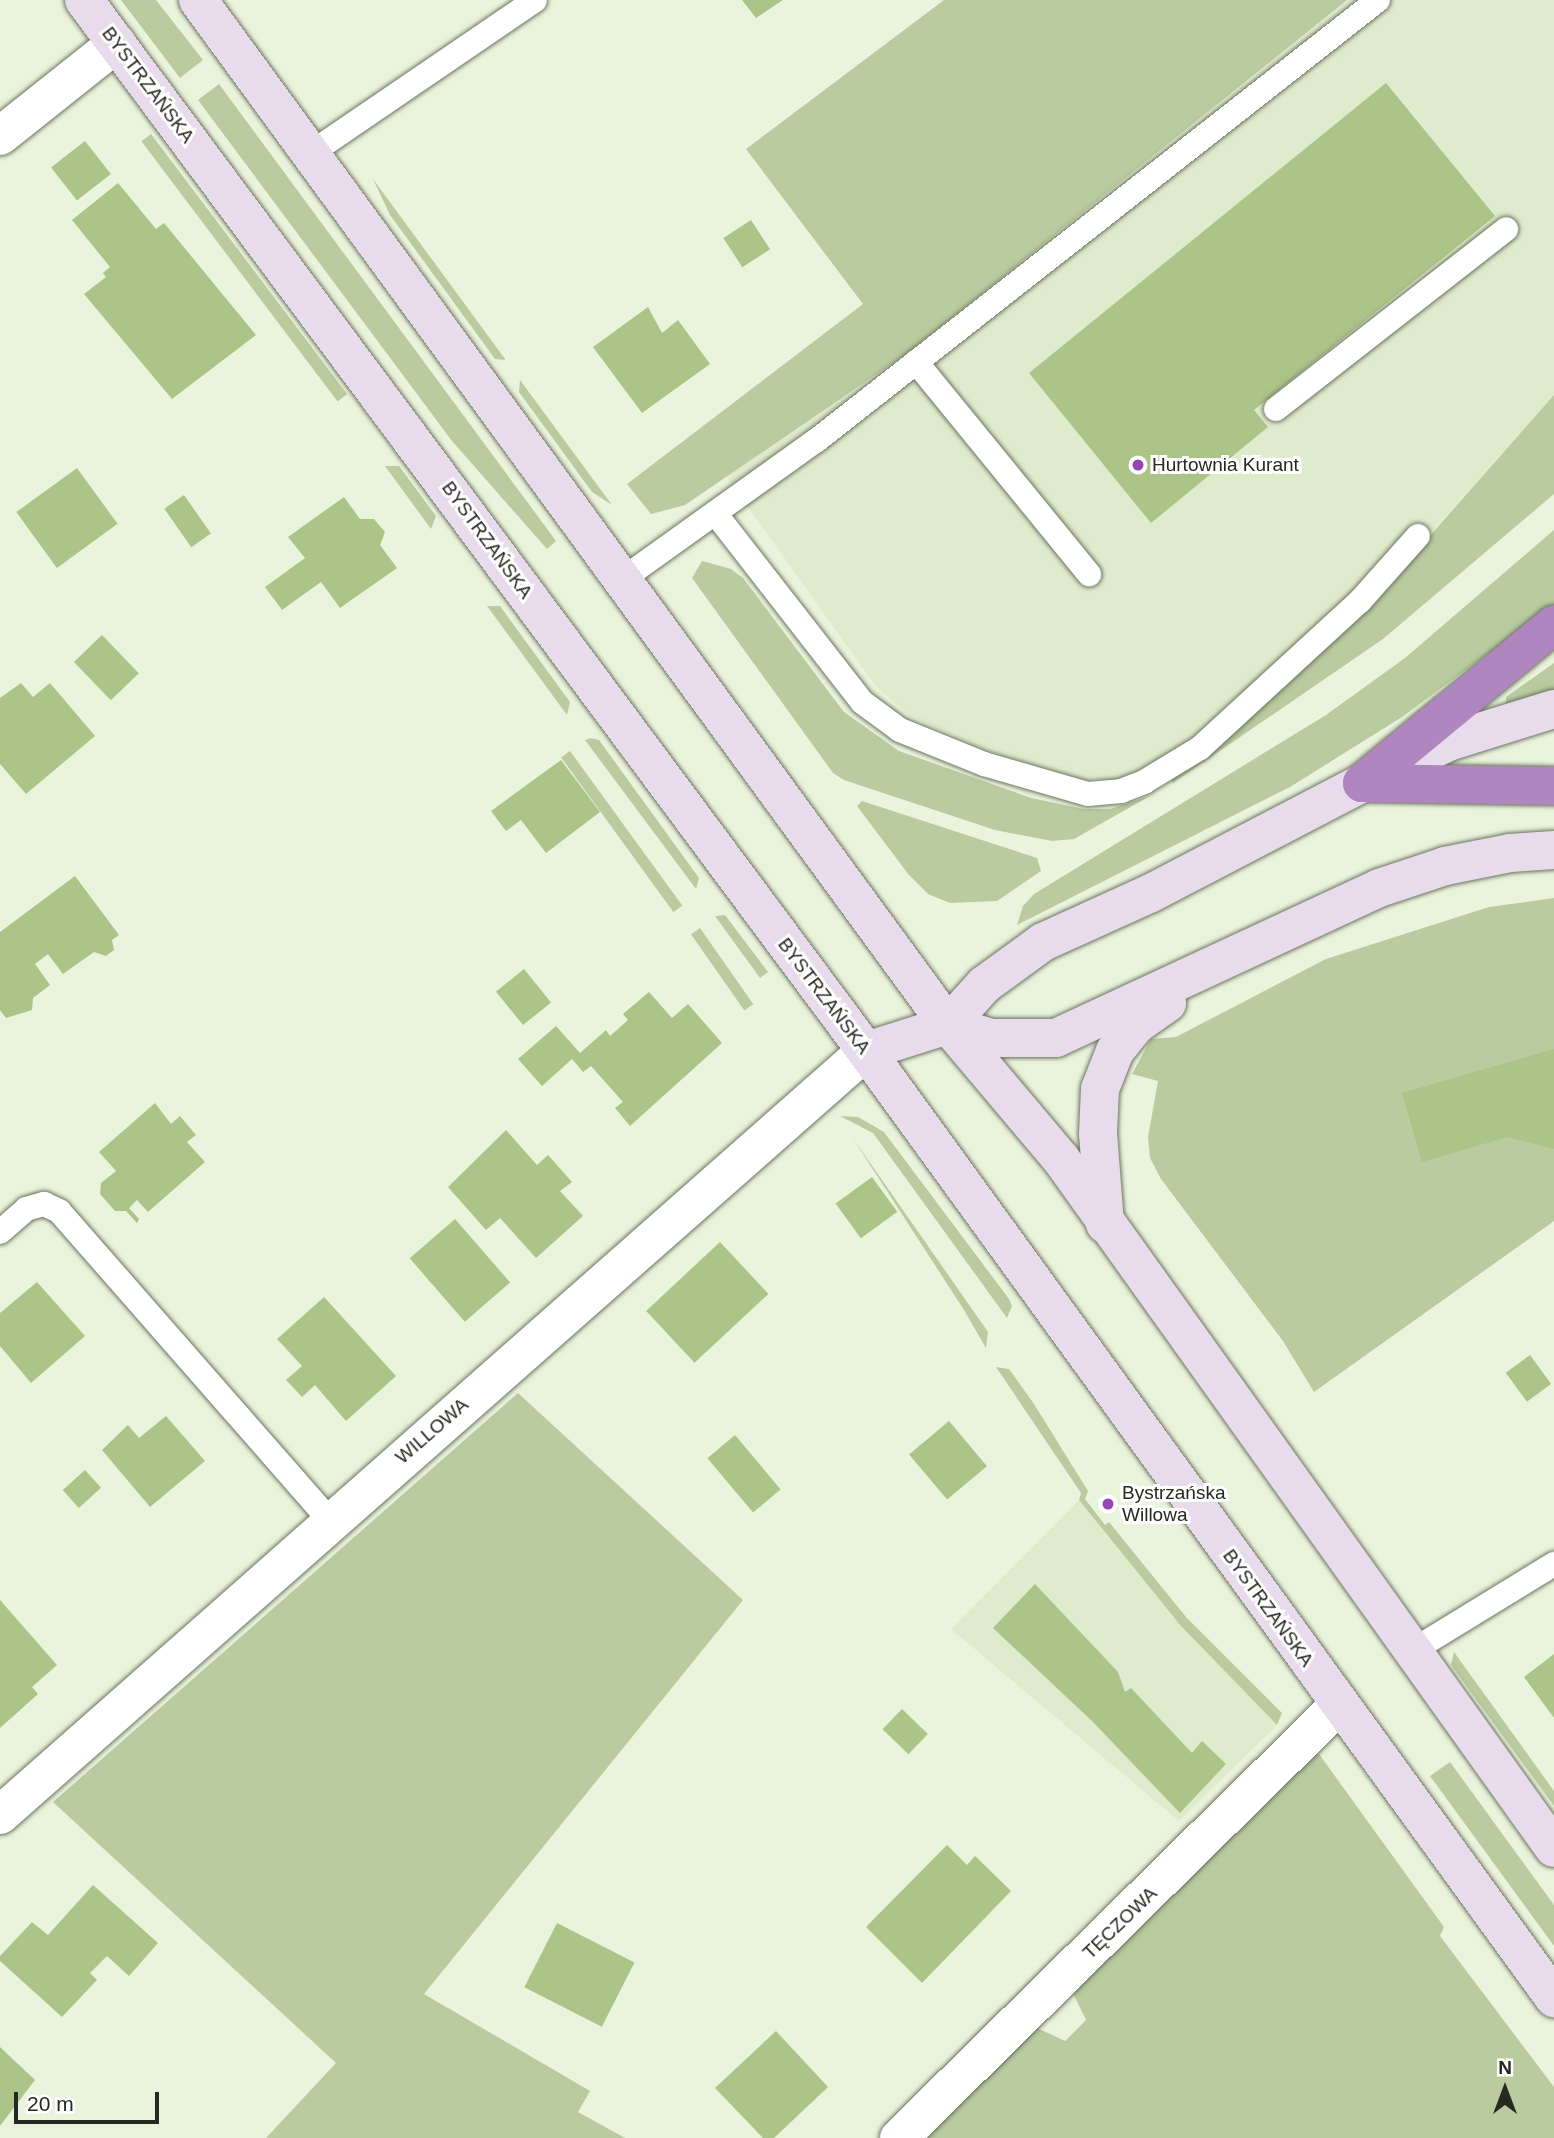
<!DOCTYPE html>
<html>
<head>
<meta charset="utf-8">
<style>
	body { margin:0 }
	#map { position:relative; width:1554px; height:2138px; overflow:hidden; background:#eaf4dc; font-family:Helvetica,sans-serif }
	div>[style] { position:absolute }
	.built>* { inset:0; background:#deebcc }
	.green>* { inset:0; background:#b9cb9f; transform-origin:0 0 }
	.building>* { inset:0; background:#acc488; transform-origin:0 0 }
	.roads { filter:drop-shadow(0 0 2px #6d7560) drop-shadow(0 0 2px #6d7560) }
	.service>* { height:24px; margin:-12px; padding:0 12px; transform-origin:12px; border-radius:12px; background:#fff }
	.minor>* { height:38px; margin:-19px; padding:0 19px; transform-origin:19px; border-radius:19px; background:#fff }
	.secondary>* { height:38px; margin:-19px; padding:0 19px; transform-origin:19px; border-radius:19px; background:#e7dbec }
	.motorway>* { height:38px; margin:-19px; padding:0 19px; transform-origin:19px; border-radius:19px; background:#b086c0 }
	.dots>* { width:19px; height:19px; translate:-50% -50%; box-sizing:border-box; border:4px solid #fff; border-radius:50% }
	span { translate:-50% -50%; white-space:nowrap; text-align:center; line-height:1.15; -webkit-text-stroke:6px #fff; paint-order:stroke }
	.street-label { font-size:19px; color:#262921 }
	.poi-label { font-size:19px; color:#262921 }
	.left { translate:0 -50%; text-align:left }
	.north { position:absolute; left:1470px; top:2054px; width:70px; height:70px; -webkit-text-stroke:5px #fff; paint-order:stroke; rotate:0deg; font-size:19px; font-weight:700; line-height:28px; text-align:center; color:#262921 }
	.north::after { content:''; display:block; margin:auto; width:24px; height:32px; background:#262921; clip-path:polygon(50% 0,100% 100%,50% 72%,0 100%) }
	.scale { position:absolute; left:14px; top:2092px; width:145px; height:32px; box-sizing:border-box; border:4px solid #262921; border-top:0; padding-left:9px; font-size:21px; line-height:24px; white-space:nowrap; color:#262921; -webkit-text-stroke:5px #fff; paint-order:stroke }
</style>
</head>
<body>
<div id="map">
	<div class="built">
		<div style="clip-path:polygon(1347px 0,1554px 0,1554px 395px,1431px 533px,1420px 522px,1352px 594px,1192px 742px,1148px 768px,1119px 779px,1083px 779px,988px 751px,908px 715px,875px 685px,726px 476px,909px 352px)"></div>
		<div style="clip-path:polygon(1079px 1500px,1181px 1626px,1277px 1725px,1179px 1821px,951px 1629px)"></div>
	</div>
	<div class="green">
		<div style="clip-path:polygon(121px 0,156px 0,203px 60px,180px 78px)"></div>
		<div style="clip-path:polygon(944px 0,1347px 0,909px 352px,685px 505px,651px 514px,627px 484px,863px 304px,746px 149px)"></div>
		<div style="clip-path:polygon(219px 84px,556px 541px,547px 549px,452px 441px,198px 100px)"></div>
		<div style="left:151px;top:134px;width:326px;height:12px;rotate:53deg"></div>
		<div style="clip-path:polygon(373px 179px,505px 359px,505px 360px,495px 359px,390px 215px)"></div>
		<div style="clip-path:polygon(520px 380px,612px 505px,592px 492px,519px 392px)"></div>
		<div style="clip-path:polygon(1554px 395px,1554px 494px,1383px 639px,1173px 783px,1171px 779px,1368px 606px)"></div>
		<div style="clip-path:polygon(399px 466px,436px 516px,431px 529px,385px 466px)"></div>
		<div style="clip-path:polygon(1554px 530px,1554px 605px,1490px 652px,1402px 717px,1290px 787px,1017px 925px,1023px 906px,1034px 894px,1326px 715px,1405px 658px)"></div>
		<div style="clip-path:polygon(702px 561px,731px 569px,743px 578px,844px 712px,899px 751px,1031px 798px,1084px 809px,1110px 809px,1150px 796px,1074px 839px,1052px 841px,995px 830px,844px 780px,833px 773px,692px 578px)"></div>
		<div style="clip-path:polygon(487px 606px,500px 606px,570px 702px,567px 715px)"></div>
		<div style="clip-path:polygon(1554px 663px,1554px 691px,1506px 707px,1506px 697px)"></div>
		<div style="clip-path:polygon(591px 738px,599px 740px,699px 878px,696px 889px,585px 740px)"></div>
		<div style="left:570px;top:751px;width:191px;height:11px;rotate:54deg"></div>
		<div style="clip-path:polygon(862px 801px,1037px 858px,1041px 871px,997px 901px,950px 903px,928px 894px,909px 875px,857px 806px)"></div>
		<div style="clip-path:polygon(1554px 898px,1554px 1221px,1314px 1392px,1283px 1341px,1161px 1179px,1150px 1158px,1148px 1137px,1158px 1081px,1132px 1074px,1151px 1039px,1176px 1037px,1326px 959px,1489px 907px)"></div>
		<div style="clip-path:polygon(725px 915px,768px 972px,760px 978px,715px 916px)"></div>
		<div style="left:700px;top:928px;width:93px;height:11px;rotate:55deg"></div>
		<div style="clip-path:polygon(840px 1116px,858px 1117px,884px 1132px,1009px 1299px,1012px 1306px,1007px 1318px,873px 1133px)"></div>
		<div style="clip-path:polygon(852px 1137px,988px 1332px,986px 1348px,964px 1310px)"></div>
		<div style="clip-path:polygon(996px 1367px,1009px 1369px,1034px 1404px,1088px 1491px,1085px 1499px,1105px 1525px,1109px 1522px,1186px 1617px,1282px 1713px,1277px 1725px,1181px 1626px,1079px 1500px,1081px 1493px)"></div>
		<div style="clip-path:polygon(518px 1393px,743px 1600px,424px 1994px,590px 2091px,578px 2112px,625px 2138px,266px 2138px,336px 2063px,53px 1802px)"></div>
		<div style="clip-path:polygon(1454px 1652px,1554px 1791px,1554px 1806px,1451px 1665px)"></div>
		<div style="clip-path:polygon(1309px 1754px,1319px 1754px,1444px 1927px,1440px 1936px,1554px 2087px,1554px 2138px,917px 2138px,1033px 2026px,1065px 2041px,1086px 2020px,1071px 1989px)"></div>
		<div style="clip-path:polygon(1450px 1762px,1554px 1905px,1554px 1946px,1430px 1776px)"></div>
	</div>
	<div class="building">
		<div style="clip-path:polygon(742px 0,783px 0,756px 18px)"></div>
		<div style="clip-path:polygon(1386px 83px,1495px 216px,1254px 410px,1268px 427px,1151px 523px,1029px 373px)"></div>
		<div style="left:85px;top:141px;width:42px;height:43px;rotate:52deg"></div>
		<div style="clip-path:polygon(118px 183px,156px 229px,164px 223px,256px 335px,172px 399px,84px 294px,106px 277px,103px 273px,110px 267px,72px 220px)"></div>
		<div style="left:751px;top:220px;width:35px;height:33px;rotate:57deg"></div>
		<div style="clip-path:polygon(648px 307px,662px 333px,678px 320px,710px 364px,642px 413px,593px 347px)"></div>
		<div style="left:77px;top:468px;width:69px;height:75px;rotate:54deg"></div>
		<div style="left:184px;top:495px;width:47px;height:24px;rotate:55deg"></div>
		<div style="clip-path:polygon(344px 497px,360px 519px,374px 519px,385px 532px,380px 545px,397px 568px,340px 608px,321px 582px,282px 610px,265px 587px,305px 558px,288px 537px)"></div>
		<div style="left:102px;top:635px;width:53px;height:39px;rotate:46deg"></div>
		<div style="clip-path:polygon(21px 683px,33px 697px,50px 683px,95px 736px,26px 794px,0 764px,0 698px)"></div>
		<div style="clip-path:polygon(561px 760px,600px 812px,546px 853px,521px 820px,506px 831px,491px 811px)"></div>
		<div style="clip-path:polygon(75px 876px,119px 935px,112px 940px,114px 950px,106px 956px,94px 952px,63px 974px,48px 954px,35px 964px,50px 985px,33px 998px,32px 1010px,6px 1018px,0 1010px,0 932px)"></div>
		<div style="left:524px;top:969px;width:43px;height:36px;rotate:51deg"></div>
		<div style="clip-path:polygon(649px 992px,672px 1018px,688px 1004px,722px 1043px,630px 1126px,615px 1108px,623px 1102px,591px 1066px,583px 1072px,572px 1059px,542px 1086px,518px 1059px,556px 1026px,580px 1053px,606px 1030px,610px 1036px,628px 1020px,623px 1014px)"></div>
		<div style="clip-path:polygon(1554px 1049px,1554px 1149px,1507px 1137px,1422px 1162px,1402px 1093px)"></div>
		<div style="clip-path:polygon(155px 1103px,171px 1124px,180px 1116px,196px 1135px,187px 1142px,205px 1162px,148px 1212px,137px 1200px,129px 1208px,139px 1219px,137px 1223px,126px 1211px,115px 1211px,100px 1194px,101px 1183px,116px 1171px,99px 1152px)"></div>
		<div style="clip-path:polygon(506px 1130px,537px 1165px,548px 1155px,572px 1182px,560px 1191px,583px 1216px,536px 1258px,500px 1218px,486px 1230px,448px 1187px)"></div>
		<div style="left:872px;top:1177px;width:43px;height:45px;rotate:54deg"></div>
		<div style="left:455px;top:1219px;width:84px;height:60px;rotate:49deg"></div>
		<div style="left:720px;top:1242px;width:71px;height:101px;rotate:47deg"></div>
		<div style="clip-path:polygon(37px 1282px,85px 1336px,31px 1383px,0 1346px,0 1313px)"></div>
		<div style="clip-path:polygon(324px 1297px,396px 1376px,346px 1421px,315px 1385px,302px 1397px,286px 1380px,302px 1366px,277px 1339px)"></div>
		<div style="left:1530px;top:1355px;width:36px;height:30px;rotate:54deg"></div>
		<div style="clip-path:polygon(166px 1416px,205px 1461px,150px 1507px,102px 1450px,128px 1425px,139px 1438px)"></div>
		<div style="left:949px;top:1421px;width:59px;height:52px;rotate:50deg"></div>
		<div style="left:735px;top:1435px;width:71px;height:36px;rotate:50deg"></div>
		<div style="left:85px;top:1470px;width:24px;height:30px;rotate:48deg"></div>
		<div style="clip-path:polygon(1035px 1584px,1118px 1672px,1125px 1692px,1131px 1688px,1192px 1753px,1202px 1741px,1226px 1764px,1180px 1813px,1093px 1722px,993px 1628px)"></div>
		<div style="clip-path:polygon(0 1600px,57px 1665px,32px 1687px,38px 1694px,0 1728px)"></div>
		<div style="clip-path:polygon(1554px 1654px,1554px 1718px,1524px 1677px)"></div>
		<div style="left:902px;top:1709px;width:36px;height:28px;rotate:44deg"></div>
		<div style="clip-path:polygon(947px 1845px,967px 1865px,975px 1856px,1011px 1891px,922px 1983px,866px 1927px)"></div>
		<div style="clip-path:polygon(93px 1885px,158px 1943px,129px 1976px,107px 1956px,90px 1973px,97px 1980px,62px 2017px,0 1961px,0 1956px,32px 1922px,48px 1935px)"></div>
		<div style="left:557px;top:1923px;width:87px;height:72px;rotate:27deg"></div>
		<div style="clip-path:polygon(776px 2031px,828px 2087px,774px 2138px,763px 2138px,715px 2088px)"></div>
		<div style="clip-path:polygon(0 2047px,35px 2080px,0 2126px)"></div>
	</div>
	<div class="roads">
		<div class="service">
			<div style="left:311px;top:153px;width:271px;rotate:-34.3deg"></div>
			<div style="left:916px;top:362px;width:274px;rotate:50.8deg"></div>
			<div style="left:1276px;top:409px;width:292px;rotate:-38deg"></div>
			<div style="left:715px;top:513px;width:239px;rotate:52.1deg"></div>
			<div style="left:862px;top:702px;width:47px;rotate:36.4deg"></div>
			<div style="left:900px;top:730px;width:91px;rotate:22deg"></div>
			<div style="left:984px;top:764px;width:108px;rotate:16.1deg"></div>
			<div style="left:1088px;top:794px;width:33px;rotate:-5deg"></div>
			<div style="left:1121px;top:791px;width:25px;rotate:-21deg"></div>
			<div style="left:1144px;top:782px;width:66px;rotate:-31.3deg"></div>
			<div style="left:1200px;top:748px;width:217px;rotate:-42.6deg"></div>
			<div style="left:1360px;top:601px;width:87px;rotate:-48.3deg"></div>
			<div style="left:624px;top:578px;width:237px;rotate:-35.6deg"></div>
			<div style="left:817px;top:440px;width:713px;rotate:-38.11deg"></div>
			<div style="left:0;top:1232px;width:35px;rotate:-41deg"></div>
			<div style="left:26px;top:1209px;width:19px;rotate:-16deg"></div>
			<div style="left:44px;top:1204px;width:17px;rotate:25deg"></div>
			<div style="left:59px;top:1211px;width:412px;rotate:48.8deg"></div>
			<div style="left:1412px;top:1651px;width:167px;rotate:-31.5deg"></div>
		</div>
		<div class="minor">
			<div style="left:0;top:136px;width:149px;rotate:-38.5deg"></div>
			<div style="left:0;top:1815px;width:1155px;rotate:-41.42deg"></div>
			<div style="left:899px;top:2138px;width:617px;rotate:-44.54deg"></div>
		</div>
		<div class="secondary">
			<div style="left:84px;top:0;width:1310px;rotate:53.35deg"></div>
			<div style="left:866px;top:1051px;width:1171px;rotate:54deg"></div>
			<div style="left:198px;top:0;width:1270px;rotate:53.81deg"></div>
			<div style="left:948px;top:1025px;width:175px;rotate:49.9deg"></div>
			<div style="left:1061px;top:1159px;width:847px;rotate:54.42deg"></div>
			<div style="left:948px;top:1025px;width:45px;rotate:16.8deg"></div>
			<div style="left:991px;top:1038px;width:65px"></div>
			<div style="left:1056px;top:1038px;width:356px;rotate:-24.9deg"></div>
			<div style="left:1379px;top:888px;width:70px;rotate:-18.4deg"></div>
			<div style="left:1445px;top:866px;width:66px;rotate:-11.3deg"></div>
			<div style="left:1510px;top:853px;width:44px;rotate:-3.9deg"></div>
			<div style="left:866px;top:1051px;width:86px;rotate:-17.6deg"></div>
			<div style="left:948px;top:1025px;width:54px;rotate:-48deg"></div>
			<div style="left:984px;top:985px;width:73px;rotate:-36.1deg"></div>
			<div style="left:1043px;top:942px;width:119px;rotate:-24.4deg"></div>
			<div style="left:1151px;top:893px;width:238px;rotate:-27.5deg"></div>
			<div style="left:1362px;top:783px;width:98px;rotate:-25.3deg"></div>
			<div style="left:1451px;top:741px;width:108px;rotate:-17.3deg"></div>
			<div style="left:1105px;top:1224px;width:90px;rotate:-94.4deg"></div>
			<div style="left:1098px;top:1134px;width:45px;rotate:-87.5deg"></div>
			<div style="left:1100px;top:1089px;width:41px;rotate:-68.5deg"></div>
			<div style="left:1115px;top:1051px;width:33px;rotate:-51deg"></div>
			<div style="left:1136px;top:1025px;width:38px;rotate:-35deg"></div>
		</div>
		<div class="motorway">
			<div style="left:1362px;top:783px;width:249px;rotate:-39.5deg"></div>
			<div style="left:1362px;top:783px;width:192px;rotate:0.9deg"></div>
		</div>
	</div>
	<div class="dots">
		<div style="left:1138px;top:465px;background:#9745b4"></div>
		<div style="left:1108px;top:1504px;background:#9745b4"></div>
	</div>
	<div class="street-label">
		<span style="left:148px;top:85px;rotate:53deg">BYSTRZAŃSKA</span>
		<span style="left:487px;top:540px;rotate:54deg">BYSTRZAŃSKA</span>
		<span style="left:824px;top:996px;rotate:53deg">BYSTRZAŃSKA</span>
		<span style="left:432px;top:1431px;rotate:-41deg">WILLOWA</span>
		<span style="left:1268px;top:1608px;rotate:54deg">BYSTRZAŃSKA</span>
		<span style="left:1120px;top:1923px;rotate:-44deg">TĘCZOWA</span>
	</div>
	<div class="poi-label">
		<span class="left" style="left:1152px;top:465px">Hurtownia Kurant</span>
		<span class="left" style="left:1122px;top:1504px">Bystrzańska<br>Willowa</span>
	</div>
	<div class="north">N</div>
	<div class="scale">20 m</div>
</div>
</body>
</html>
